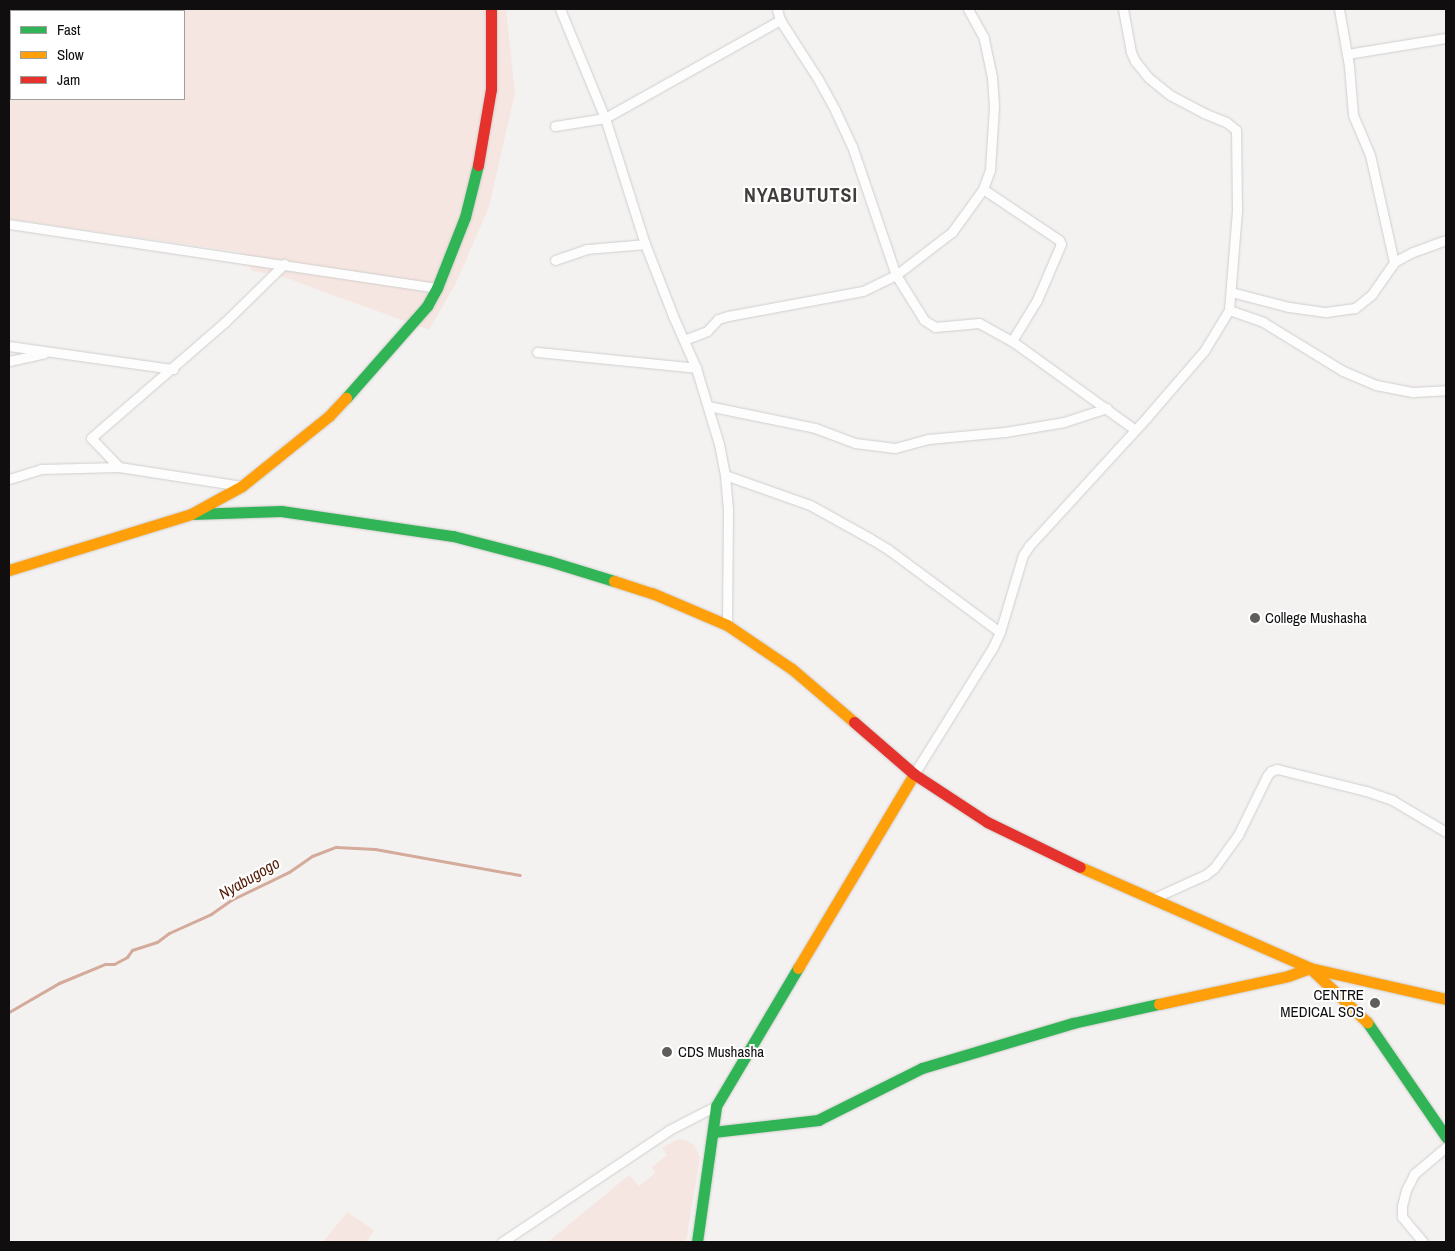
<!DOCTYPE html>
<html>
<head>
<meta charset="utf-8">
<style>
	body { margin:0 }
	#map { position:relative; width:1455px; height:1251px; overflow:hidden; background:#f4f2f0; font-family:"Archivo Narrow",sans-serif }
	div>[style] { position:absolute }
	.green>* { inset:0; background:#f6e6e1 }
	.stream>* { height:3px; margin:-1.5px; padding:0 1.5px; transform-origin:1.5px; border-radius:1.5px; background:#d4aa9b }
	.roads { filter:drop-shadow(0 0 1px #d0cecd) drop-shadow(0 0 1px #d0cecd) }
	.street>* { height:9px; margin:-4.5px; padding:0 4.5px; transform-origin:4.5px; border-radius:4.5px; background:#fdfdfd }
	.fast>* { height:11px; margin:-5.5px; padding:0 5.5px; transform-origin:5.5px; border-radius:5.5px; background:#30b455 }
	.slow>* { height:11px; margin:-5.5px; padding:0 5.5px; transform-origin:5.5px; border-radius:5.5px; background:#ff9f0a }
	.jam>* { height:11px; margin:-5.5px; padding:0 5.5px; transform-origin:5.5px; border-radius:5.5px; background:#e5322d }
	.dots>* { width:14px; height:14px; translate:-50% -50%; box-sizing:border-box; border:2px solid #fff; border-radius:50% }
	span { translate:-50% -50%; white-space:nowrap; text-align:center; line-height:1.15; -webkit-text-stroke:4px #fff; paint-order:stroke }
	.poi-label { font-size:15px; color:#100e0e }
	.left { translate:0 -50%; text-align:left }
	.right { translate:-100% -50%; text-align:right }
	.water-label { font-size:16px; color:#531d06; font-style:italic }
	.district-label { font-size:20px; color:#403d3c; font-weight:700; letter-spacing:1px }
	.frame { position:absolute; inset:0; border:10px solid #100e0e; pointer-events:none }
	.legend { position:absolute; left:10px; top:10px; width:175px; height:90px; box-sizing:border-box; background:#fff; border:1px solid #9f9f9f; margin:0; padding:6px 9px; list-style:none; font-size:15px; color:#100e0e }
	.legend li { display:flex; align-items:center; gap:10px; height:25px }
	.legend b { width:25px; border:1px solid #9f9f9f }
</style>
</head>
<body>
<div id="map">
	<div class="green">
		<div style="clip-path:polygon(evenodd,9px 9px,506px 9px,515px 93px,489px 207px,456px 283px,429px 330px,278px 275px,252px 271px,240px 252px,9px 219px,9px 9px,11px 11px,184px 11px,184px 99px,11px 99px,11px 11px)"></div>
		<div style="clip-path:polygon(678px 1139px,686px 1140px,694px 1145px,700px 1157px,686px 1242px,548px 1242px,629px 1175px,639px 1186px,655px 1173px,652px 1167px,667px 1155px,662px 1148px)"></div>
		<div style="clip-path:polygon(347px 1212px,374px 1230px,367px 1242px,323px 1242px)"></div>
	</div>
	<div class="stream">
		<div style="left:9px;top:1012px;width:58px;rotate:-30.1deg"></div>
		<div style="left:59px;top:983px;width:50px;rotate:-22.4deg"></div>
		<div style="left:105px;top:964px;width:9px"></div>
		<div style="left:114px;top:964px;width:15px;rotate:-28deg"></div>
		<div style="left:127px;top:957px;width:9px;rotate:-54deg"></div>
		<div style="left:132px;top:950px;width:26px;rotate:-18deg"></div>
		<div style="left:157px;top:942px;width:15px;rotate:-37deg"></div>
		<div style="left:169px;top:933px;width:46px;rotate:-24.3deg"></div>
		<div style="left:211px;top:914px;width:24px;rotate:-35deg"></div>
		<div style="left:231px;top:900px;width:64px;rotate:-25.8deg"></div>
		<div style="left:289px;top:872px;width:28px;rotate:-35deg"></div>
		<div style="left:312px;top:856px;width:26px;rotate:-21deg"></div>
		<div style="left:336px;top:847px;width:39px;rotate:3deg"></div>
		<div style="left:375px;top:849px;width:147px;rotate:10.2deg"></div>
	</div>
	<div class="roads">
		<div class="street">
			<div style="left:560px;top:9px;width:118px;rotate:67.6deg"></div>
			<div style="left:605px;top:118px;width:132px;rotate:72.4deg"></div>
			<div style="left:645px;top:244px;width:77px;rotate:68.7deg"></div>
			<div style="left:673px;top:316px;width:57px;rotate:66.1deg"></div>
			<div style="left:696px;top:368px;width:79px;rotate:73.2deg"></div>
			<div style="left:719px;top:444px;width:32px;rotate:79deg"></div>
			<div style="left:725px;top:475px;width:35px;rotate:85deg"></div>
			<div style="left:728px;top:510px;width:115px;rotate:90.5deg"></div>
			<div style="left:777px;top:9px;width:11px;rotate:75deg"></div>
			<div style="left:780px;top:20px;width:70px;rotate:57.2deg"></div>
			<div style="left:818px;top:79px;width:35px;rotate:61deg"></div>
			<div style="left:835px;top:110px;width:40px;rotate:65deg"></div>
			<div style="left:852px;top:146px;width:136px;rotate:71.2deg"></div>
			<div style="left:896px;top:275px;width:53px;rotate:58.1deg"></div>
			<div style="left:924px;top:320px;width:13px;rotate:32deg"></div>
			<div style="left:935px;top:327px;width:44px;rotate:-5.2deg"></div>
			<div style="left:979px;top:323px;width:38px;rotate:29deg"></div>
			<div style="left:1339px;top:9px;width:58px;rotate:80deg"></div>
			<div style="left:1349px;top:66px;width:49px;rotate:85.3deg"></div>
			<div style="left:1353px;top:115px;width:43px;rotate:67deg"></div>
			<div style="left:1370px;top:155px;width:110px;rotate:77.4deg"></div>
			<div style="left:1347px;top:54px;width:100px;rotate:-9.2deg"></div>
			<div style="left:555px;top:126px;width:51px;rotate:-9.1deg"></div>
			<div style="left:605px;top:118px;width:201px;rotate:-29.2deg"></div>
			<div style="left:983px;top:189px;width:92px;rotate:33.9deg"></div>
			<div style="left:1059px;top:240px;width:4px;rotate:63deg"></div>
			<div style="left:1061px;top:244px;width:61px;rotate:113.2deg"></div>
			<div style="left:1037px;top:300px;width:48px;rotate:121.4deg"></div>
			<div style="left:1012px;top:341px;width:150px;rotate:35.8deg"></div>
			<div style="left:9px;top:224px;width:433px;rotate:8.5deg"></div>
			<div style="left:555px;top:260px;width:34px;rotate:-19deg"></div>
			<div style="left:587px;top:249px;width:58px;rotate:-4.9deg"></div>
			<div style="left:1231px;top:292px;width:60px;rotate:14.5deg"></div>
			<div style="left:1289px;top:307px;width:37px;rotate:8deg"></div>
			<div style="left:1326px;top:312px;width:29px;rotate:-8deg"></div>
			<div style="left:1355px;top:308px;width:22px;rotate:-39deg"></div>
			<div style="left:1372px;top:294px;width:39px;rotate:-55deg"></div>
			<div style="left:1394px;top:262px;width:21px;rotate:-28deg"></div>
			<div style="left:1413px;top:252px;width:35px;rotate:-20deg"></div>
			<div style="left:1229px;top:310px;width:36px;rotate:19deg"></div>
			<div style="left:1263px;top:322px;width:94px;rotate:31.5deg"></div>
			<div style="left:1343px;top:371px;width:36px;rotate:23deg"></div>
			<div style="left:1376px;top:385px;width:38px;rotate:11deg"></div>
			<div style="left:1413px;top:392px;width:33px;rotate:-3deg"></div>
			<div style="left:684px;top:340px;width:25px;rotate:-21deg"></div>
			<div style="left:707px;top:331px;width:16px;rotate:-47deg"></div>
			<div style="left:718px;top:319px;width:10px;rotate:-17deg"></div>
			<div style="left:728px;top:316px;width:137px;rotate:-10.5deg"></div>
			<div style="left:863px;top:291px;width:37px;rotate:-26deg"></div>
			<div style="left:896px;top:275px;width:71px;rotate:-37.5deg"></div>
			<div style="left:952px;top:232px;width:53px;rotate:-54.2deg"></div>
			<div style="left:983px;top:189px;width:20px;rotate:-70deg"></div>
			<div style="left:990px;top:170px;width:64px;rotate:-86.4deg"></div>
			<div style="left:994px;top:106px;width:29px;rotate:-94deg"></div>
			<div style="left:992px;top:77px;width:40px;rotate:-102deg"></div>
			<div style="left:984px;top:38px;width:33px;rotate:-119deg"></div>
			<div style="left:9px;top:346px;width:166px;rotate:8deg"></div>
			<div style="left:537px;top:352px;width:160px;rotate:5.7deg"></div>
			<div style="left:9px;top:361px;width:35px;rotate:-12deg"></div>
			<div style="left:708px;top:406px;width:109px;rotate:11.6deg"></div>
			<div style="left:815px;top:428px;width:43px;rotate:20.6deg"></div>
			<div style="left:855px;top:443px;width:40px;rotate:7.1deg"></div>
			<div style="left:895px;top:448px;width:34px;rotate:-15deg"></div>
			<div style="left:928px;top:439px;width:77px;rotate:-5.2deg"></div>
			<div style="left:1005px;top:432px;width:60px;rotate:-9.6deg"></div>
			<div style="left:1064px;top:422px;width:45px;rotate:-18deg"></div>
			<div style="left:119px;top:467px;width:40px;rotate:-134deg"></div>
			<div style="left:91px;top:438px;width:177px;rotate:-40.9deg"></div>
			<div style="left:225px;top:322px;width:83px;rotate:-44.5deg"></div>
			<div style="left:725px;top:475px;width:90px;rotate:19.4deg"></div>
			<div style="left:810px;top:505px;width:70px;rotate:29.1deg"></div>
			<div style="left:871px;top:539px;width:21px;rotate:31deg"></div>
			<div style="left:889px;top:550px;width:138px;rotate:36.5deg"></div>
			<div style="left:9px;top:479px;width:34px;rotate:-17deg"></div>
			<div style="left:41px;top:469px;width:78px;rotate:-1.5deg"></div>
			<div style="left:119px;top:467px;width:124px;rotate:8.8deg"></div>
			<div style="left:914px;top:774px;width:150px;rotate:-58.1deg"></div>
			<div style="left:993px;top:647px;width:17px;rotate:-65deg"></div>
			<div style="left:1000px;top:632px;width:80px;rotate:-73.4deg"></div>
			<div style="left:1023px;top:555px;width:11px;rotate:-56deg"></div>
			<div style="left:1029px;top:546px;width:175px;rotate:-47.5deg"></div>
			<div style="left:1147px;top:417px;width:87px;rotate:-49.2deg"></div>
			<div style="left:1204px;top:351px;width:48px;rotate:-58.6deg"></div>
			<div style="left:1229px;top:310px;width:100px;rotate:-85.4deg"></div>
			<div style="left:1237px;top:210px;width:80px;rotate:-90.7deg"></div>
			<div style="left:1236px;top:130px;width:13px;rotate:-141deg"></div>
			<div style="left:1226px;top:122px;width:24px;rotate:-158deg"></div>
			<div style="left:1204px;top:113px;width:38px;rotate:-152deg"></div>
			<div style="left:1170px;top:95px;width:28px;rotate:-141deg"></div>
			<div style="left:1148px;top:77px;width:21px;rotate:-129deg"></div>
			<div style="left:1135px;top:61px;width:10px;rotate:-114deg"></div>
			<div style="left:1131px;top:52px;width:44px;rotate:-100.5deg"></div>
			<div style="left:1154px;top:898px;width:56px;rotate:-24.3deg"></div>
			<div style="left:1205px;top:875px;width:11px;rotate:-38deg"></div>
			<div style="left:1214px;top:868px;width:41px;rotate:-54deg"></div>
			<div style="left:1238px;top:835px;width:66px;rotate:-63.8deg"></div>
			<div style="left:1267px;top:776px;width:6px;rotate:-51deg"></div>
			<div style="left:1271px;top:771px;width:6px;rotate:-18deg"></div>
			<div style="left:1277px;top:769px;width:92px;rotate:13.9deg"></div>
			<div style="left:1366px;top:791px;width:28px;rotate:19deg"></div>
			<div style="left:1392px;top:800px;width:63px;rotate:30.7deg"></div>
			<div style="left:502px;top:1242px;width:201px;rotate:-33.8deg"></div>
			<div style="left:669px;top:1130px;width:53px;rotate:-27.1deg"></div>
			<div style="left:1423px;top:1242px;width:33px;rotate:-130deg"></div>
			<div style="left:1402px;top:1217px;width:11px;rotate:-90deg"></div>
			<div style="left:1402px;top:1206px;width:16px;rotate:-76deg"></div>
			<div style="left:1406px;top:1190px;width:18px;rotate:-63deg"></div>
			<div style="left:1414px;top:1174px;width:42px;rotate:-40.2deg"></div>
		</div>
		<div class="fast">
			<div style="left:346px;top:398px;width:123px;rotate:-48.6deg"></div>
			<div style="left:427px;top:306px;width:21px;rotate:-61deg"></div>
			<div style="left:437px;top:288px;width:76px;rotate:-68.5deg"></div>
			<div style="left:465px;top:217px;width:54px;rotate:-76deg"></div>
			<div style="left:191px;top:514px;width:90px;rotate:-1.9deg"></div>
			<div style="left:281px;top:511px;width:174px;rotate:8.3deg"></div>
			<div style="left:453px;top:536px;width:99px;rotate:14.6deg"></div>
			<div style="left:549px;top:561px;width:68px;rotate:17.1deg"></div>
			<div style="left:1367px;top:1022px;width:140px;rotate:55.5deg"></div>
			<div style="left:713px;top:1132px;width:106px;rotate:-6.5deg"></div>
			<div style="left:818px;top:1120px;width:116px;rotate:-26.6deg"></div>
			<div style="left:922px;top:1068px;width:158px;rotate:-16.6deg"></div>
			<div style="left:1073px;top:1023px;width:88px;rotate:-12.5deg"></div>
			<div style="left:697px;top:1242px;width:137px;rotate:-82deg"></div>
			<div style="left:716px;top:1106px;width:161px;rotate:-59.3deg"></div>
		</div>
		<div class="slow">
			<div style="left:9px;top:570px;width:190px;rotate:-17.1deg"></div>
			<div style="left:191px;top:514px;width:58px;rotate:-28.8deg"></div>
			<div style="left:242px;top:486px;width:112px;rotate:-38.8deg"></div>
			<div style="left:329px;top:416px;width:25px;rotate:-47deg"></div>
			<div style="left:614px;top:581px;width:40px;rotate:18deg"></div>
			<div style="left:652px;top:593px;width:82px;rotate:23.1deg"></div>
			<div style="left:727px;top:625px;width:78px;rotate:34.1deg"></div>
			<div style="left:792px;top:669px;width:82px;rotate:40.5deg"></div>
			<div style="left:1080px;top:867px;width:251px;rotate:23.7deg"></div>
			<div style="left:1310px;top:968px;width:139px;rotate:12.8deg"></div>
			<div style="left:798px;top:968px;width:226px;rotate:-59.1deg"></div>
			<div style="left:1159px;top:1004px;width:132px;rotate:-12.2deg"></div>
			<div style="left:1288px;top:976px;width:23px;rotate:-20deg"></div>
			<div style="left:1310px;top:968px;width:79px;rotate:43.5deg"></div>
		</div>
		<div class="jam">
			<div style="left:478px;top:165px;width:77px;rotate:-80.3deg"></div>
			<div style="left:491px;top:89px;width:80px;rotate:-90deg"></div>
			<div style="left:854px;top:722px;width:79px;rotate:40.9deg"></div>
			<div style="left:914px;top:774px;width:87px;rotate:33.3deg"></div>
			<div style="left:987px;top:822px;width:103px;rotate:25.8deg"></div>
		</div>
	</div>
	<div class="dots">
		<div style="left:1255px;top:618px;background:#605e5d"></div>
		<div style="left:1375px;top:1003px;background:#605e5d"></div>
		<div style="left:667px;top:1052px;background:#605e5d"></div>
	</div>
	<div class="poi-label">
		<span class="left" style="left:1265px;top:618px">College Mushasha</span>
		<span class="right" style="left:1364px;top:1003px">CENTRE<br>MEDICAL SOS</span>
		<span class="left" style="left:678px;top:1052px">CDS Mushasha</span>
	</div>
	<div class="water-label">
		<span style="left:249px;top:878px;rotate:-30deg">Nyabugogo</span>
	</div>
	<div class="district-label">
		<span style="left:801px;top:194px">NYABUTUTSI</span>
	</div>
	<div class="frame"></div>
	<ul class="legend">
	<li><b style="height:6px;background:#30b455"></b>Fast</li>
	<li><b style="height:6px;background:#ff9f0a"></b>Slow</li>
	<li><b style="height:6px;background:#e5322d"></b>Jam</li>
	</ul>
</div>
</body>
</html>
